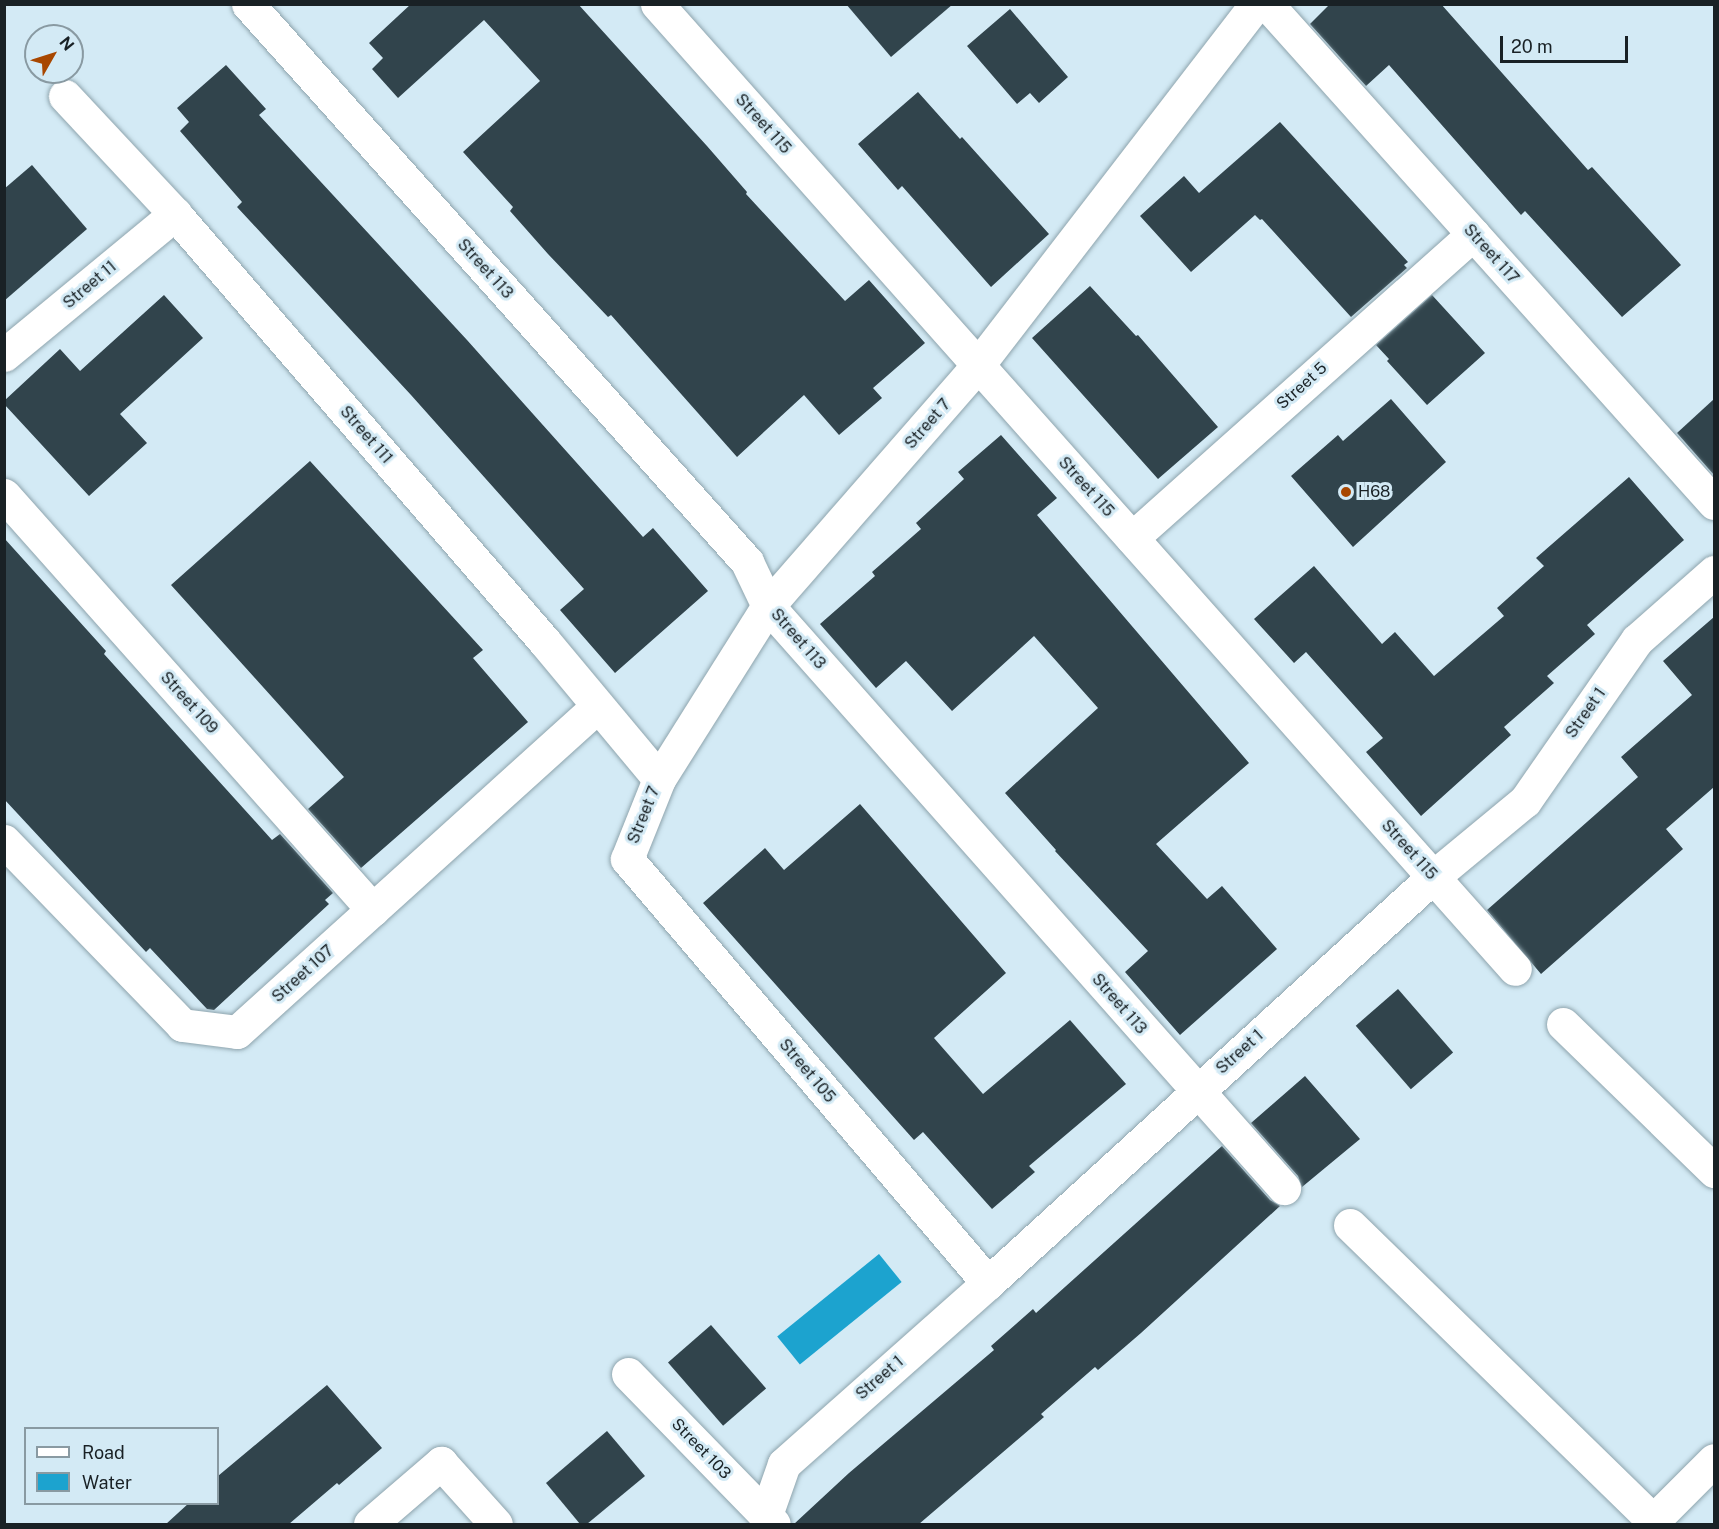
<!DOCTYPE html>
<html>
<head>
<meta charset="utf-8">
<style>
	body { margin:0 }
	#map { position:relative; width:1719px; height:1529px; overflow:hidden; background:#d3eaf5; font-family:"Public Sans",sans-serif }
	div>[style] { position:absolute }
	.water>* { inset:0; background:#1ca3cf; transform-origin:0 0 }
	.building>* { inset:0; background:#31444c; transform-origin:0 0 }
	.roads { filter:drop-shadow(0 0 2px #8ea4ad) drop-shadow(0 0 2px #8ea4ad) }
	.minor>* { height:33px; margin:-16.5px; padding:0 16.5px; transform-origin:16.5px; border-radius:16.5px; background:#fff }
	.dots>* { width:16px; height:16px; translate:-50% -50%; box-sizing:border-box; border:3px solid #d3eaf5; border-radius:50% }
	span { translate:-50% -50%; white-space:nowrap; text-align:center; line-height:1.15; -webkit-text-stroke:6px #d3eaf5; paint-order:stroke }
	.street-label { font-size:16px; color:#192125 }
	.poi-label { font-size:16px; color:#192125 }
	.left { translate:0 -50%; text-align:left }
	.frame { position:absolute; inset:0; border:6px solid #192125; pointer-events:none }
	.legend { position:absolute; left:24px; top:1427px; width:195px; height:78px; box-sizing:border-box; background:#d3eaf5; border:2px solid #899aa2; margin:0; padding:8px 10px; list-style:none; font-size:18px; color:#192125 }
	.legend li { display:flex; align-items:center; gap:12px; height:30px }
	.legend b { width:30px; border:2px solid #899aa2 }
	.north { position:absolute; left:24px; top:24px; width:60px; height:60px; box-sizing:border-box; background:#d3eaf5; border:2px solid #899aa2; border-radius:50%; rotate:51deg; font-size:16px; font-weight:700; line-height:24px; text-align:center; color:#192125 }
	.north::after { content:''; display:block; margin:auto; width:21px; height:27px; background:#a84700; clip-path:polygon(50% 0,100% 100%,50% 72%,0 100%) }
	.scale { position:absolute; left:1500px; top:36px; width:128px; height:27px; box-sizing:border-box; border:3px solid #192125; border-top:0; padding-left:8px; font-size:18px; line-height:21px; white-space:nowrap; color:#192125; -webkit-text-stroke:4px #d3eaf5; paint-order:stroke }
</style>
</head>
<body>
<div id="map">
	<div class="water">
		<div style="left:879px;top:1254px;width:36px;height:131px;rotate:51deg"></div>
	</div>
	<div class="building">
		<div style="clip-path:polygon(411px 4px,578px 4px,707px 146px,747px 192px,746px 194px,845px 301px,869px 280px,925px 343px,873px 388px,882px 398px,839px 435px,804px 395px,737px 457px,611px 315px,608px 317px,548px 254px,510px 211px,513px 207px,463px 152px,540px 81px,484px 20px,398px 98px,372px 69px,383px 58px,369px 43px)"></div>
		<div style="clip-path:polygon(846px 4px,953px 4px,891px 57px)"></div>
		<div style="clip-path:polygon(1330px 4px,1441px 4px,1588px 170px,1592px 167px,1681px 265px,1622px 317px,1525px 211px,1521px 215px,1389px 65px,1366px 86px,1310px 24px)"></div>
		<div style="clip-path:polygon(1010px 9px,1068px 77px,1039px 103px,1030px 93px,1017px 104px,967px 46px)"></div>
		<div style="clip-path:polygon(226px 65px,266px 109px,259px 115px,467px 340px,643px 537px,653px 528px,708px 591px,615px 673px,560px 610px,584px 589px,411px 395px,237px 207px,242px 202px,180px 131px,189px 122px,177px 108px)"></div>
		<div style="clip-path:polygon(918px 92px,960px 139px,962px 137px,1049px 234px,991px 287px,902px 186px,898px 190px,858px 144px)"></div>
		<div style="clip-path:polygon(1280px 122px,1408px 262px,1404px 265px,1407px 268px,1351px 317px,1262px 219px,1260px 220px,1255px 215px,1191px 272px,1140px 216px,1184px 176px,1199px 193px)"></div>
		<div style="clip-path:polygon(32px 165px,87px 229px,4px 301px,4px 189px)"></div>
		<div style="clip-path:polygon(1090px 286px,1136px 336px,1138px 335px,1218px 427px,1158px 479px,1032px 338px)"></div>
		<div style="clip-path:polygon(164px 295px,203px 338px,120px 414px,147px 443px,89px 496px,4px 404px,4px 401px,60px 349px,80px 371px)"></div>
		<div style="clip-path:polygon(1432px 295px,1485px 353px,1427px 405px,1387px 361px,1389px 359px,1376px 345px)"></div>
		<div style="clip-path:polygon(1391px 399px,1446px 462px,1353px 547px,1291px 476px,1338px 435px,1343px 441px)"></div>
		<div style="clip-path:polygon(1714px 399px,1714px 475px,1677px 433px)"></div>
		<div style="clip-path:polygon(1001px 435px,1057px 498px,1037px 515px,1249px 763px,1156px 844px,1207px 899px,1222px 886px,1277px 949px,1180px 1035px,1125px 972px,1148px 951px,1055px 851px,1056px 850px,1005px 793px,1098px 708px,1034px 636px,952px 711px,906px 661px,876px 688px,820px 624px,875px 576px,872px 572px,921px 529px,916px 523px,964px 479px,958px 472px)"></div>
		<div style="clip-path:polygon(310px 461px,483px 650px,473px 658px,528px 722px,361px 868px,308px 809px,344px 777px,171px 585px)"></div>
		<div style="clip-path:polygon(1629px 477px,1684px 540px,1587px 625px,1595px 634px,1547px 676px,1554px 683px,1504px 727px,1511px 735px,1421px 816px,1366px 752px,1383px 738px,1306px 652px,1294px 663px,1254px 619px,1314px 566px,1382px 644px,1395px 632px,1434px 676px,1504px 616px,1497px 608px,1544px 566px,1536px 558px)"></div>
		<div style="clip-path:polygon(4px 538px,106px 651px,104px 654px,272px 840px,280px 834px,333px 893px,325px 900px,329px 904px,214px 1010px,207px 1009px,150px 948px,146px 952px,4px 799px)"></div>
		<div style="clip-path:polygon(1714px 617px,1714px 787px,1666px 829px,1683px 849px,1541px 974px,1487px 910px,1638px 777px,1621px 757px,1692px 695px,1663px 661px)"></div>
		<div style="clip-path:polygon(860px 804px,1006px 973px,934px 1038px,983px 1094px,1070px 1020px,1126px 1084px,1029px 1166px,1035px 1172px,992px 1209px,923px 1132px,914px 1140px,703px 903px,765px 848px,784px 870px)"></div>
		<div style="left:1398px;top:989px;width:84px;height:56px;rotate:49deg"></div>
		<div style="clip-path:polygon(1305px 1076px,1360px 1139px,1302px 1187px,1298px 1176px,1251px 1123px)"></div>
		<div style="clip-path:polygon(1222px 1146px,1270px 1200px,1280px 1206px,1141px 1333px,1098px 1370px,1095px 1367px,1041px 1414px,1044px 1417px,919px 1524px,794px 1524px,849px 1473px,994px 1350px,991px 1346px,1033px 1309px,1036px 1313px)"></div>
		<div style="left:711px;top:1325px;width:84px;height:57px;rotate:49deg"></div>
		<div style="clip-path:polygon(327px 1385px,382px 1448px,339px 1485px,337px 1483px,289px 1524px,166px 1524px,189px 1503px,218px 1503px,218px 1476px)"></div>
		<div style="clip-path:polygon(607px 1431px,645px 1476px,587px 1524px,580px 1524px,546px 1483px)"></div>
	</div>
	<div class="roads">
		<div class="minor">
			<div style="left:248px;top:4px;width:749px;rotate:48.19deg"></div>
			<div style="left:747px;top:562px;width:49px;rotate:64.5deg"></div>
			<div style="left:768px;top:606px;width:778px;rotate:48.44deg"></div>
			<div style="left:657px;top:4px;width:1291px;rotate:48.36deg"></div>
			<div style="left:1267px;top:4px;width:670px;rotate:48.15deg"></div>
			<div style="left:65px;top:96px;width:161px;rotate:47deg"></div>
			<div style="left:175px;top:214px;width:566px;rotate:49.16deg"></div>
			<div style="left:545px;top:642px;width:178px;rotate:50.2deg"></div>
			<div style="left:4px;top:355px;width:222px;rotate:-39.5deg"></div>
			<div style="left:4px;top:495px;width:555px;rotate:48.36deg"></div>
			<div style="left:1132px;top:538px;width:457px;rotate:-41.7deg"></div>
			<div style="left:4px;top:841px;width:256px;rotate:45.9deg"></div>
			<div style="left:182px;top:1025px;width:55px;rotate:7.3deg"></div>
			<div style="left:237px;top:1032px;width:486px;rotate:-42.1deg"></div>
			<div style="left:1563px;top:1024px;width:211px;rotate:44.2deg"></div>
			<div style="left:1350px;top:1225px;width:428px;rotate:44.3deg"></div>
			<div style="left:988px;top:1283px;width:557px;rotate:-130.41deg"></div>
			<div style="left:627px;top:859px;width:86px;rotate:-68.2deg"></div>
			<div style="left:659px;top:779px;width:204px;rotate:-57.8deg"></div>
			<div style="left:768px;top:606px;width:320px;rotate:-48.9deg"></div>
			<div style="left:978px;top:365px;width:456px;rotate:-52.4deg"></div>
			<div style="left:628px;top:1374px;width:209px;rotate:45.8deg"></div>
			<div style="left:1653px;top:1521px;width:86px;rotate:-45deg"></div>
			<div style="left:370px;top:1524px;width:94px;rotate:-40.7deg"></div>
			<div style="left:441px;top:1463px;width:82px;rotate:48deg"></div>
			<div style="left:766px;top:1524px;width:9px;rotate:-90deg"></div>
			<div style="left:766px;top:1515px;width:54px;rotate:-70.6deg"></div>
			<div style="left:784px;top:1464px;width:273px;rotate:-41.6deg"></div>
			<div style="left:988px;top:1283px;width:602px;rotate:-42.38deg"></div>
			<div style="left:1433px;top:877px;width:119px;rotate:-39.6deg"></div>
			<div style="left:1525px;top:801px;width:196px;rotate:-55.2deg"></div>
			<div style="left:1637px;top:640px;width:103px;rotate:-41.4deg"></div>
		</div>
	</div>
	<div class="dots">
		<div style="left:1346px;top:492px;background:#a84700"></div>
	</div>
	<div class="street-label">
		<span style="left:763px;top:124px;rotate:48deg">Street 115</span>
		<span style="left:1491px;top:254px;rotate:48deg">Street 117</span>
		<span style="left:485px;top:269px;rotate:48deg">Street 113</span>
		<span style="left:90px;top:285px;rotate:-40deg">Street 11</span>
		<span style="left:1302px;top:386px;rotate:-42deg">Street 5</span>
		<span style="left:928px;top:424px;rotate:-49deg">Street 7</span>
		<span style="left:366px;top:435px;rotate:49deg">Street 111</span>
		<span style="left:1086px;top:487px;rotate:48deg">Street 115</span>
		<span style="left:798px;top:639px;rotate:49deg">Street 113</span>
		<span style="left:189px;top:703px;rotate:48deg">Street 109</span>
		<span style="left:1586px;top:713px;rotate:-55deg">Street 1</span>
		<span style="left:644px;top:815px;rotate:-68deg">Street 7</span>
		<span style="left:1409px;top:850px;rotate:48deg">Street 115</span>
		<span style="left:303px;top:974px;rotate:-42deg">Street 107</span>
		<span style="left:1119px;top:1004px;rotate:49deg">Street 113</span>
		<span style="left:1240px;top:1052px;rotate:-42deg">Street 1</span>
		<span style="left:807px;top:1071px;rotate:50deg">Street 105</span>
		<span style="left:880px;top:1378px;rotate:-41deg">Street 1</span>
		<span style="left:701px;top:1449px;rotate:46deg">Street 103</span>
	</div>
	<div class="poi-label">
		<span class="left" style="left:1358px;top:492px">H68</span>
	</div>
	<div class="frame"></div>
	<ul class="legend">
	<li><b style="height:8px;background:#fff"></b>Road</li>
	<li><b style="height:16px;background:#1ca3cf"></b>Water</li>
	</ul>
	<div class="north">N</div>
	<div class="scale">20 m</div>
</div>
</body>
</html>
